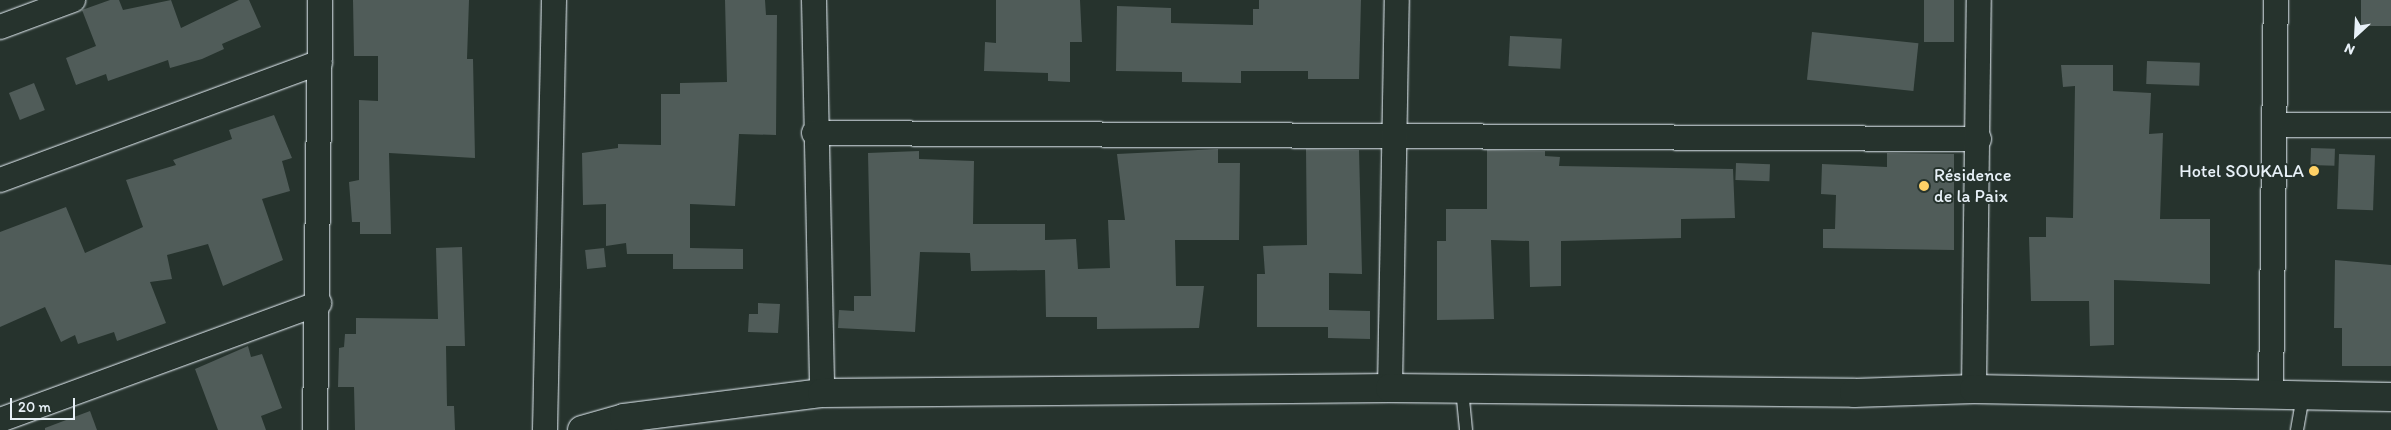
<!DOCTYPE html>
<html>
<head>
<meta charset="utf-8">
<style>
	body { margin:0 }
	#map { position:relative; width:2391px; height:430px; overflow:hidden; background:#26332d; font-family:Itim,sans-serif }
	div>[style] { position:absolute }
	.building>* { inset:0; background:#505c59; transform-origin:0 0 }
	.roads { filter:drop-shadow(0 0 1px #e8f1f8) drop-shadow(0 0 1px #e8f1f8) }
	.lane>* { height:12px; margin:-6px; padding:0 6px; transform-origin:6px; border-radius:6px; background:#26332d }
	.street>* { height:24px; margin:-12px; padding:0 12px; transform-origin:12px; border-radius:12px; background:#26332d }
	.secondary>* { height:28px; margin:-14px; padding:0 14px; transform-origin:14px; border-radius:14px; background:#26332d }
	.dots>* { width:14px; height:14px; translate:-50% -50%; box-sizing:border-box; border:2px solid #26332d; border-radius:50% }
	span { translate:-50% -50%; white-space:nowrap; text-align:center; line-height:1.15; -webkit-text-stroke:4px #26332d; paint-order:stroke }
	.poi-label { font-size:18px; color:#e8f1f8 }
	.right { translate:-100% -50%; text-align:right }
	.left { translate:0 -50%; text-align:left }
	.north { position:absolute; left:2331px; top:10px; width:50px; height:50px; -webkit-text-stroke:4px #26332d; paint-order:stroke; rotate:205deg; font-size:14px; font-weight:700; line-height:20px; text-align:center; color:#e8f1f8 }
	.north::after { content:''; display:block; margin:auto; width:18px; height:22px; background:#e8f1f8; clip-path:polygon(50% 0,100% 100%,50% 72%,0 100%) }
	.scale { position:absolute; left:10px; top:398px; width:65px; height:22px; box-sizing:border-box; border:2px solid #e8f1f8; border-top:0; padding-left:6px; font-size:15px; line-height:18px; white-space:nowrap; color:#e8f1f8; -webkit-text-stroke:4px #26332d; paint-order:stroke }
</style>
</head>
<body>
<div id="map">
	<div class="building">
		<div style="clip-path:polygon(110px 0,119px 0,123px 10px,171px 0,181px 28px,239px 0,249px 0,261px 27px,222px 44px,224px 49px,202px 59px,170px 68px,168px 60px,108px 81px,106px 74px,76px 85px,66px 58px,96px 46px,82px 10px)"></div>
		<div style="clip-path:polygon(353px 0,469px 0,467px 59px,473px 59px,475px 158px,389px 153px,391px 234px,360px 234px,360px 222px,352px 222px,349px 182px,359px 180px,359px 100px,378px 101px,378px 56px,354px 56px)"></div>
		<div style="clip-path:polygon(725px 0,765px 0,766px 15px,777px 15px,776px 135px,739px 134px,735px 206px,690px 204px,690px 248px,743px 249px,743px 269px,673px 269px,673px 254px,627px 254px,626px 243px,606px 246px,606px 204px,583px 205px,582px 153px,618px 148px,618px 144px,661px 145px,661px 94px,680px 94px,680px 83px,727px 82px)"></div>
		<div style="clip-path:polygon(996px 0,1080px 0,1082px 42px,1070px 42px,1070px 82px,1048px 81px,1048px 73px,984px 71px,985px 42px,996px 43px)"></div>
		<div style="clip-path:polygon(1259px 0,1361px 0,1359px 79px,1308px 79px,1308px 71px,1241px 71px,1241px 83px,1182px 82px,1182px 72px,1116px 71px,1117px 6px,1171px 8px,1171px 23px,1253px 25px,1253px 9px,1259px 9px)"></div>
		<div style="left:1924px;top:0;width:30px;height:42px"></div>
		<div style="left:2361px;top:0;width:30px;height:26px"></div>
		<div style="left:1812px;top:32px;width:107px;height:48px;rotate:6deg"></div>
		<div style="left:1510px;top:36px;width:52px;height:30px;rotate:3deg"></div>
		<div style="left:2147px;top:61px;width:53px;height:23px;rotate:2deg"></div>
		<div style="clip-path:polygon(2061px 65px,2113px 65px,2113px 91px,2151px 93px,2149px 134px,2163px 133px,2160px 219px,2210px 219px,2210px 284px,2114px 280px,2114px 345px,2090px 346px,2089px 301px,2031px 301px,2029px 237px,2046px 237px,2046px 217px,2073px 218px,2075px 86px,2063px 87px)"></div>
		<div style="left:34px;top:83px;width:29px;height:27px;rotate:68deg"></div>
		<div style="clip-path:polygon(274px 115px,292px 158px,282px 161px,290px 191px,262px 199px,283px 260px,223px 286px,208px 244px,167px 255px,172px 279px,150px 282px,166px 323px,117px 341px,114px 332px,78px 344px,75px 335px,61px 342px,45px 307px,0 327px,0 232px,66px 207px,85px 253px,143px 227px,126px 180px,176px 165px,173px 160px,232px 139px,229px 130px)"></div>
		<div style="left:2311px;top:148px;width:24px;height:17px;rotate:2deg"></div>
		<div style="clip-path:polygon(1218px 149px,1218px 163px,1240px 163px,1239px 240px,1175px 240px,1176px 286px,1204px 286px,1199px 328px,1097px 329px,1097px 317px,1046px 317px,1045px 270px,971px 271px,970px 253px,920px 252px,915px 332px,838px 328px,839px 310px,854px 311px,854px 296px,871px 296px,868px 153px,919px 151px,919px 159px,974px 161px,973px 224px,1045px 224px,1045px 240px,1076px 239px,1078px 269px,1110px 268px,1108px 220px,1125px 220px,1117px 154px)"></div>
		<div style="clip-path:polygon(1306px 149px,1359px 150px,1362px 274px,1329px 273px,1329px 310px,1370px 311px,1370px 339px,1328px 338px,1328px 327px,1257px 327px,1257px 274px,1265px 274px,1263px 246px,1307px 245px)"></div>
		<div style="clip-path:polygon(1487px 150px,1545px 151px,1545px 156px,1560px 157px,1559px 166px,1733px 169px,1735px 218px,1681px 219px,1681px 238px,1561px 241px,1561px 286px,1530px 287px,1529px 241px,1491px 240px,1494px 319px,1437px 320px,1437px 241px,1446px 241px,1446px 209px,1487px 209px)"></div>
		<div style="clip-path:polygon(1887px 153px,1954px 154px,1954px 250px,1823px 248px,1823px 229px,1835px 229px,1836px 195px,1821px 194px,1822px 164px,1887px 167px)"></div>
		<div style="left:2339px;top:154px;width:36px;height:55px;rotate:2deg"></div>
		<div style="left:1736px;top:163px;width:34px;height:17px;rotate:2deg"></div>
		<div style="clip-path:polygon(462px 247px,465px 346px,446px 346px,447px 406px,454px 406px,455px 430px,355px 430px,354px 387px,338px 387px,339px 348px,344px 347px,345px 334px,356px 334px,356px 318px,438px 319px,436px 248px)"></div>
		<div style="left:604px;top:248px;width:19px;height:19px;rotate:84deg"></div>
		<div style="clip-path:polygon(2335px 260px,2391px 265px,2391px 366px,2342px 366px,2342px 328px,2334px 328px)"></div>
		<div style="clip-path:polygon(758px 303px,780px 304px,778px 333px,748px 332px,749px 314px,758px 314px)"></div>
		<div style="clip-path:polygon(248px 346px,251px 357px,262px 354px,282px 408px,261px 416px,266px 430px,218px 430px,195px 369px)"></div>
		<div style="clip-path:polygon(90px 411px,97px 430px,45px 430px,45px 428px)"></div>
	</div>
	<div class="roads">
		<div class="lane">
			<div style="left:1462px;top:389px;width:41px;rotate:84.4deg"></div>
			<div style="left:2297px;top:430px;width:36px;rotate:-80deg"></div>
		</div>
		<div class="street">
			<div style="left:814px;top:0;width:393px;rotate:88.8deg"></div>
			<div style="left:0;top:27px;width:78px;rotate:-20.3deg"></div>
			<div style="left:2275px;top:125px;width:116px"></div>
			<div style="left:814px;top:133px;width:1165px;rotate:0.3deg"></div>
			<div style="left:0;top:180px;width:341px;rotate:-20.2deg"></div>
			<div style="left:1390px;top:388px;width:388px;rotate:-89deg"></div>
			<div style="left:1974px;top:389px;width:389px;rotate:-89.3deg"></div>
			<div style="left:2271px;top:394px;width:394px;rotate:-89.3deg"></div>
			<div style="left:0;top:420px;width:340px;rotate:-20.1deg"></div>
			<div style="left:315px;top:430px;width:430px;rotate:-89.3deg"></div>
			<div style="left:545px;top:430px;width:430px;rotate:-88.8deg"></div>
		</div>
		<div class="secondary">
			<div style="left:582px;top:430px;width:44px;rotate:-15.9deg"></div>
			<div style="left:624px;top:418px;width:200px;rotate:-7.2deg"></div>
			<div style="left:822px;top:393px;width:568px;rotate:-0.5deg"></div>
			<div style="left:1390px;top:388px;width:464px;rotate:0.6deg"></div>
			<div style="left:1854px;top:393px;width:120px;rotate:-1.9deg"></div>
			<div style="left:1974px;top:389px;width:417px;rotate:1.1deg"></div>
		</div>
	</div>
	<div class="dots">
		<div style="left:2314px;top:171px;background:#ffd166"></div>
		<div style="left:1924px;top:186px;background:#ffd166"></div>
	</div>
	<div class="poi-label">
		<span class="right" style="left:2304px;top:171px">Hotel SOUKALA</span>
		<span class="left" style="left:1934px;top:186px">Résidence<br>de la Paix</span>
	</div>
	<div class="north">N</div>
	<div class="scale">20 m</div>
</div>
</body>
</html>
